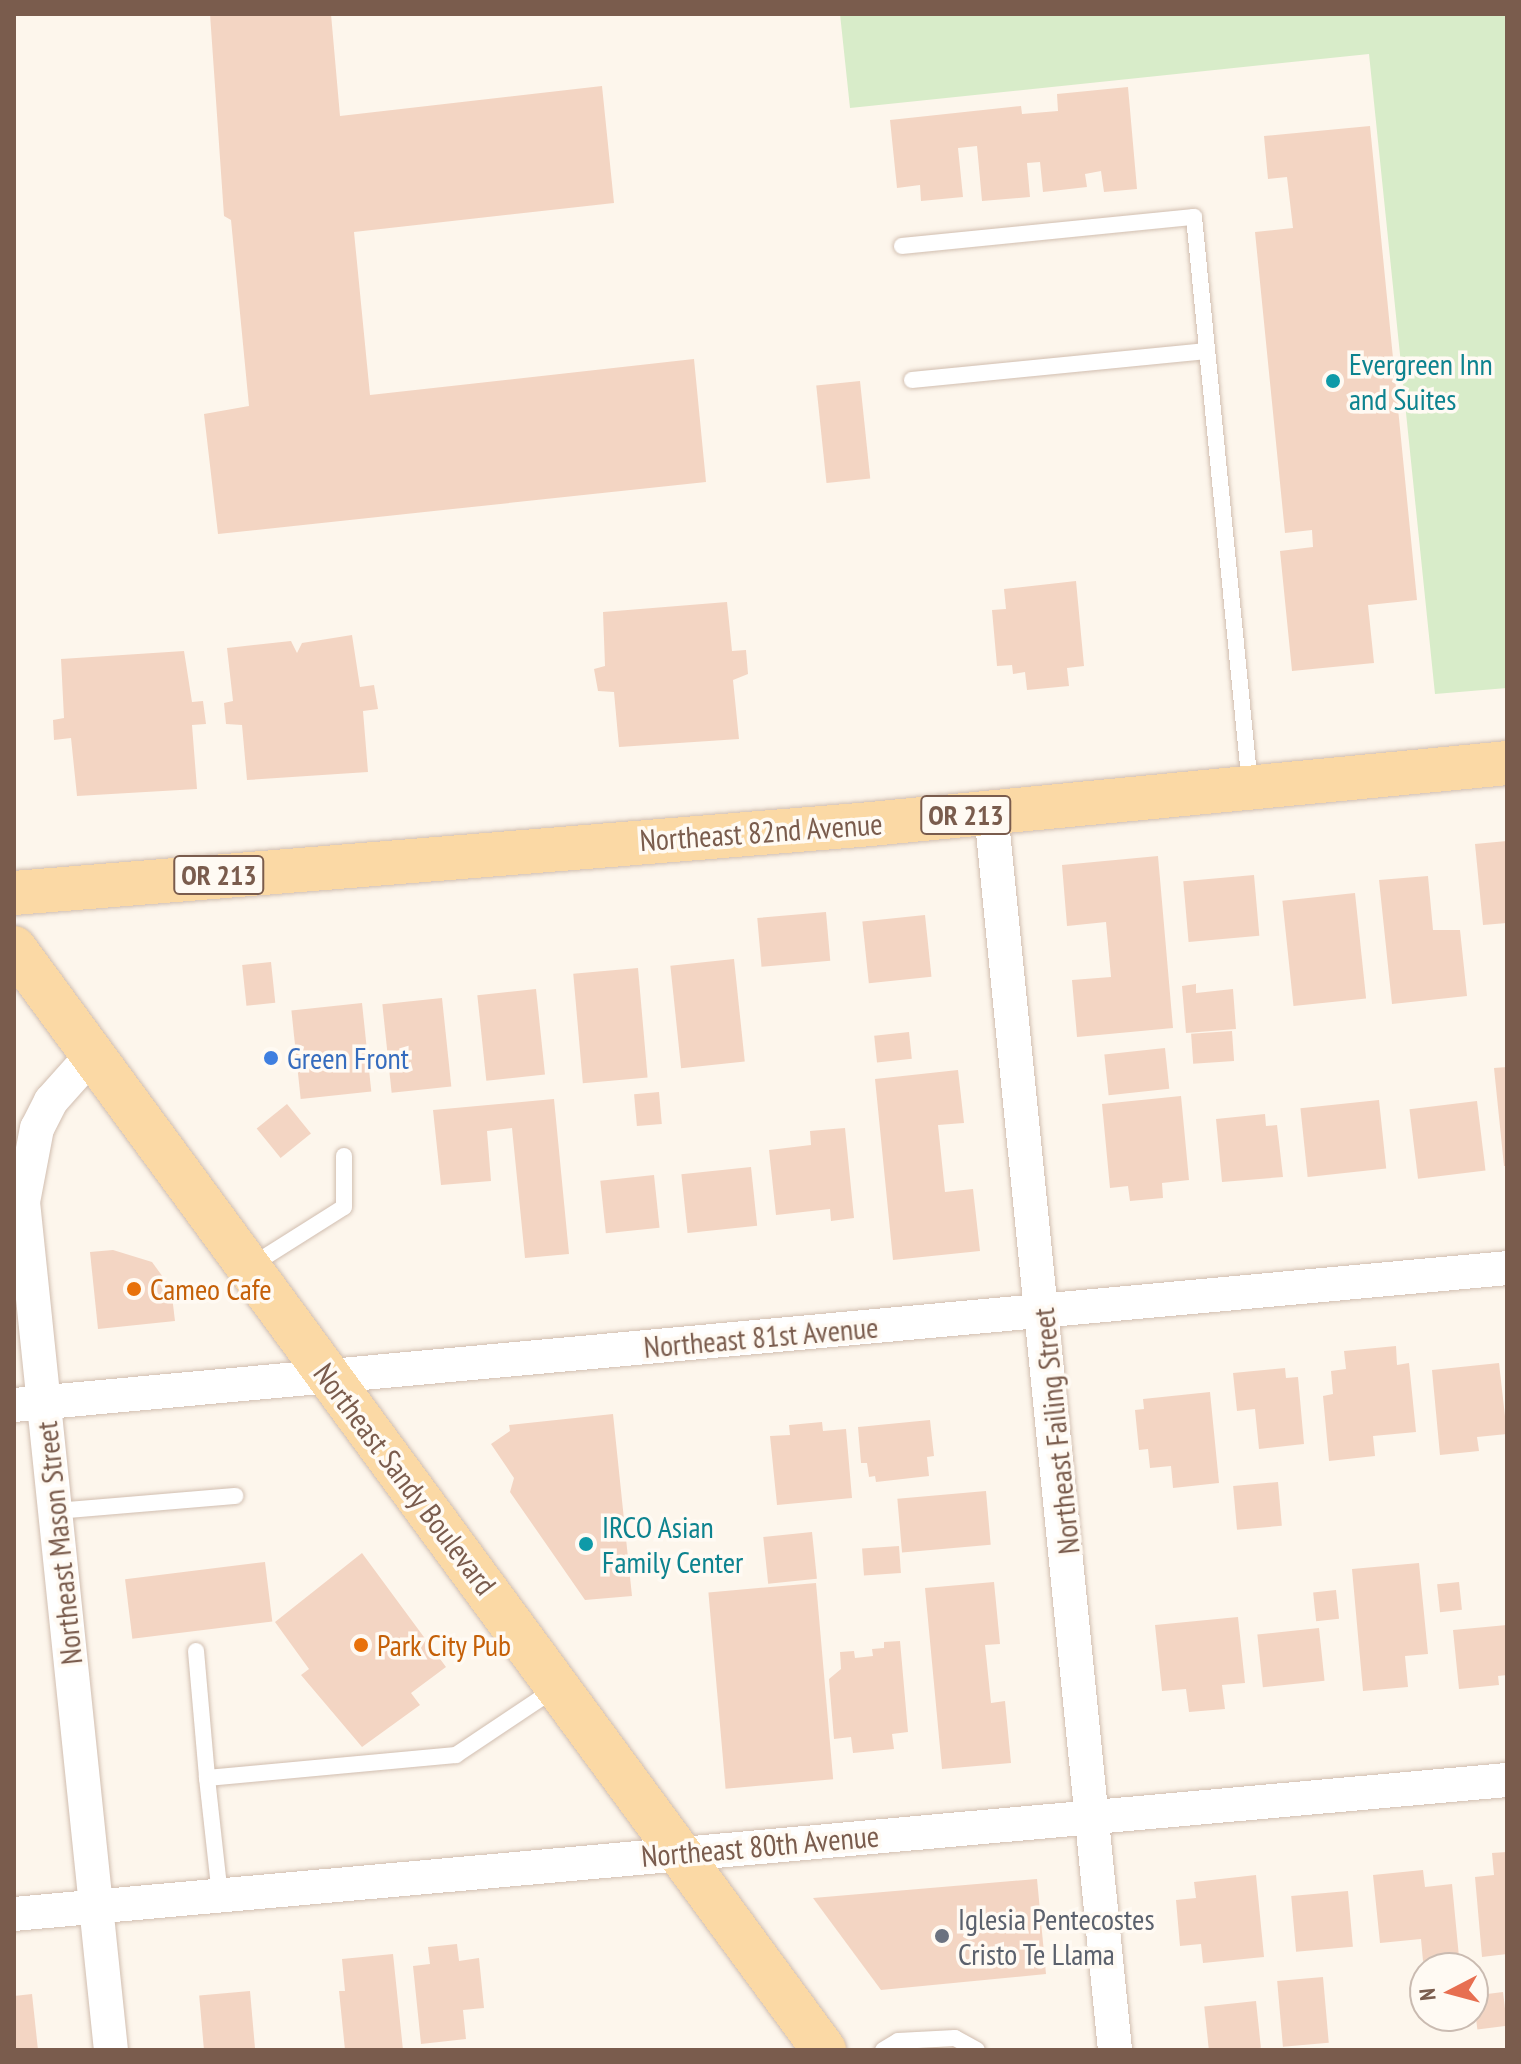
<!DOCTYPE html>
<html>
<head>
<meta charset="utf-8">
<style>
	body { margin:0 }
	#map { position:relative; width:1521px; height:2064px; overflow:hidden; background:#fdf6ec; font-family:"PT Sans Narrow",sans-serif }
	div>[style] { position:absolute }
	.green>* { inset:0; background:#d8ecc9 }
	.building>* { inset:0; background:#f3d5c3; transform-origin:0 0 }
	.roads { filter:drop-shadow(0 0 2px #d1beb0) drop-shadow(0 0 2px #d1beb0) }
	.service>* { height:16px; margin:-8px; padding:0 8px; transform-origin:8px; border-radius:8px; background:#fff }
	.minor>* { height:34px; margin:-17px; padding:0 17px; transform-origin:17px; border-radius:17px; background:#fff }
	.primary>* { height:44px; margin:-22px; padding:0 22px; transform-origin:22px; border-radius:22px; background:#fbd9a5 }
	.dots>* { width:22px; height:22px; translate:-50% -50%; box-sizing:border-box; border:4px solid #fffaf3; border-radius:50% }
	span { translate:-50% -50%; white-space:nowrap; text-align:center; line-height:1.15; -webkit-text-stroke:7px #fffaf3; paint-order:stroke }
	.shield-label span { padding:2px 6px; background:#fffaf3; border:2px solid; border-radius:6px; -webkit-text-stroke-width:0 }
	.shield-label { font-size:28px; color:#7a5c4d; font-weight:700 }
	.culture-label { font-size:30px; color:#0d838f }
	.left { translate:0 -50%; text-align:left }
	.street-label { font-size:30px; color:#7a5c4d }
	.shop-label { font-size:30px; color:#366cbe }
	.food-label { font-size:30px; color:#c56008 }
	.worship-label { font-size:30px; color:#5b616d }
	.frame { position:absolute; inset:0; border:16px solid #7a5c4d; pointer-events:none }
	.north { position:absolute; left:1409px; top:1952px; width:80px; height:80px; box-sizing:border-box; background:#fffaf3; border:2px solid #cabbb1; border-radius:50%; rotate:264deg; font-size:22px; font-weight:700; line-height:32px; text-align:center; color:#7a5c4d }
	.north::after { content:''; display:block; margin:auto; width:28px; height:36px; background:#e76f51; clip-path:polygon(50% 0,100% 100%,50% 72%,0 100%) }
</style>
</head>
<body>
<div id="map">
	<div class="green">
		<div style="clip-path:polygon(840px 14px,1507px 14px,1507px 688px,1435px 694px,1369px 54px,850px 108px)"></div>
	</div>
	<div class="building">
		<div style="clip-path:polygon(210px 14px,331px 14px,340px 116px,602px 86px,614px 203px,354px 232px,370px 395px,694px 359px,706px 482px,218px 534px,204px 414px,249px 406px,231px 220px,224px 216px)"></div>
		<div style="clip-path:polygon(1128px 87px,1137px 189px,1104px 192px,1101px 171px,1085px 174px,1087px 187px,1043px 192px,1040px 162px,1027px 163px,1030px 197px,982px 201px,977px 146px,958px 148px,963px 197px,921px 201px,920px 185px,897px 188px,890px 120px,1021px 106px,1022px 114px,1058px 111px,1057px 94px)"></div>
		<div style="clip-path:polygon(1370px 126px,1417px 600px,1368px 605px,1374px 663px,1292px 671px,1280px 551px,1313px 547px,1312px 530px,1285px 533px,1255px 232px,1293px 228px,1287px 177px,1268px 179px,1264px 136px)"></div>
		<div style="left:860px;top:381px;width:98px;height:44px;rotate:84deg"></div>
		<div style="clip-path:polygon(1076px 581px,1084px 666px,1067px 668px,1069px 686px,1027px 690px,1025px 672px,1013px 674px,1012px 665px,997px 666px,992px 610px,1006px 609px,1004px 589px)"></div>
		<div style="clip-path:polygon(727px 602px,732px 651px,746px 650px,748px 674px,733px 680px,739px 739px,619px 747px,614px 692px,598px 691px,594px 669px,605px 666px,603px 612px)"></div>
		<div style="clip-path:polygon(352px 635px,360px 687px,374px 685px,378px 709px,363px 711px,368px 772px,247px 780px,242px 725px,226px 724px,224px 703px,233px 701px,227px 648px,291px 641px,297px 653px,302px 643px)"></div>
		<div style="clip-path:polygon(184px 651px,192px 702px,203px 701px,206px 724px,192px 725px,197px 789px,77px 796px,71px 738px,54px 740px,53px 720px,64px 718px,61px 659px)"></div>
		<div style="clip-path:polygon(1507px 841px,1507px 923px,1483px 925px,1475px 844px)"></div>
		<div style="clip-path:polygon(1158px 856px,1173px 1028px,1077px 1037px,1072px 980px,1111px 977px,1106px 922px,1067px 926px,1062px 865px)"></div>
		<div style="left:1254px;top:875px;width:61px;height:71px;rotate:85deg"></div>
		<div style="clip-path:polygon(1428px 876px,1433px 930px,1460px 930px,1467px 996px,1392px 1004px,1379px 880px)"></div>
		<div style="left:1355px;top:893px;width:106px;height:73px;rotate:84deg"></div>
		<div style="left:826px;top:912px;width:49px;height:69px;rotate:85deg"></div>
		<div style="left:925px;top:915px;width:62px;height:63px;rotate:84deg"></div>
		<div style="left:734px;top:959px;width:103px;height:64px;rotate:84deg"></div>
		<div style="left:271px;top:962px;width:41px;height:29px;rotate:84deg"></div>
		<div style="left:638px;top:968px;width:110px;height:65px;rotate:85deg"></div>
		<div style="clip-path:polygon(1196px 984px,1196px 993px,1233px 989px,1236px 1029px,1186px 1033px,1182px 986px)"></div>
		<div style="left:536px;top:989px;width:86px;height:59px;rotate:84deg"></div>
		<div style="left:442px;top:998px;width:89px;height:60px;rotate:84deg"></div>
		<div style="left:362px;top:1003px;width:89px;height:71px;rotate:84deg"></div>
		<div style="left:1232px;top:1031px;width:30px;height:41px;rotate:86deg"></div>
		<div style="left:909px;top:1032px;width:27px;height:35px;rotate:84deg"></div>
		<div style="left:1165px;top:1048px;width:41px;height:61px;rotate:84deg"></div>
		<div style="clip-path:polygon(1507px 1067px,1507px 1166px,1504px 1166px,1494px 1068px)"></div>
		<div style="clip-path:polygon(958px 1070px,964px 1123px,938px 1125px,945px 1192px,973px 1189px,980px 1251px,893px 1260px,875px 1079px)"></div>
		<div style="left:659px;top:1092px;width:32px;height:25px;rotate:85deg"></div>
		<div style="clip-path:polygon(1181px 1096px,1189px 1180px,1162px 1183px,1163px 1198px,1130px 1201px,1128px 1186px,1110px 1188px,1102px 1104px)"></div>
		<div style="clip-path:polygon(554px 1099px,569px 1254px,525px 1258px,512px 1128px,487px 1131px,491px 1181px,441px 1185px,433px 1110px)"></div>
		<div style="left:1379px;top:1100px;width:69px;height:79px;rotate:84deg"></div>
		<div style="left:1477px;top:1101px;width:70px;height:68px;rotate:83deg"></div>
		<div style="left:287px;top:1104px;width:38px;height:39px;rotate:51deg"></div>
		<div style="clip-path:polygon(1265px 1114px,1266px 1126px,1277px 1125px,1283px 1177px,1222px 1182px,1216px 1119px)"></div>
		<div style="clip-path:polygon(845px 1128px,854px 1218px,831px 1221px,830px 1209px,776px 1215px,769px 1150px,811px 1145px,810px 1131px)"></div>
		<div style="left:751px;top:1167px;width:59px;height:70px;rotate:84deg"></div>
		<div style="left:654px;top:1175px;width:53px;height:54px;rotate:84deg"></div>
		<div style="clip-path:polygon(113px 1250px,152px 1262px,171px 1288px,175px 1321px,98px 1329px,90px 1252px)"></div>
		<div style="clip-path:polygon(1396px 1346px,1397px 1365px,1409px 1363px,1416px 1432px,1373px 1436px,1375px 1456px,1329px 1461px,1323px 1396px,1333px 1394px,1331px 1371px,1346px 1369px,1344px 1351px)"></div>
		<div style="clip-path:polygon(1499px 1363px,1507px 1434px,1477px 1437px,1479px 1451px,1440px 1455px,1432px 1370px)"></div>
		<div style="clip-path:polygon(1285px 1368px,1286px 1378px,1298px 1377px,1304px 1444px,1259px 1449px,1255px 1409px,1237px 1411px,1233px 1373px)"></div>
		<div style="clip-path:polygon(1210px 1392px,1219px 1483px,1173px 1488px,1171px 1466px,1150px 1468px,1148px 1449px,1139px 1450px,1135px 1410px,1144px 1409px,1143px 1399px)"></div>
		<div style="clip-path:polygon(613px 1414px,632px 1596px,585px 1600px,510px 1492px,514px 1478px,491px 1444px,510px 1431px,509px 1425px)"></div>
		<div style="clip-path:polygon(930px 1420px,934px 1456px,927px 1457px,929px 1476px,876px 1482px,875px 1476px,869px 1477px,867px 1463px,861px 1463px,858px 1427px)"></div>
		<div style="clip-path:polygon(822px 1422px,823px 1431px,846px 1429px,852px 1498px,777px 1505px,770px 1436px,790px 1435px,789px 1425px)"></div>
		<div style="left:1278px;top:1482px;width:44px;height:45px;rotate:85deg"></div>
		<div style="left:986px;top:1491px;width:54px;height:89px;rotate:85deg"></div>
		<div style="left:812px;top:1532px;width:47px;height:49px;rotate:84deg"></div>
		<div style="left:899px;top:1546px;width:27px;height:37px;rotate:86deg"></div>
		<div style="clip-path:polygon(362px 1553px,446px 1667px,411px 1693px,420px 1705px,362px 1747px,301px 1675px,309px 1669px,275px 1622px)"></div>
		<div style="left:265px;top:1562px;width:60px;height:141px;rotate:83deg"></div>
		<div style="clip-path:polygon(1419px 1563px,1428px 1654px,1405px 1656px,1408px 1687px,1363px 1691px,1352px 1569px)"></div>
		<div style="clip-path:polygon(994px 1582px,1000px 1644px,985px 1645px,991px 1703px,1005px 1701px,1011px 1763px,942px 1769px,925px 1588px)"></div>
		<div style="left:1459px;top:1582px;width:28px;height:22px;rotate:84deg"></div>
		<div style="left:816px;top:1583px;width:197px;height:108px;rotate:85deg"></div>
		<div style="left:1336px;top:1590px;width:29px;height:23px;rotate:84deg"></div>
		<div style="clip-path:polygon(1238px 1617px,1245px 1683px,1222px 1685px,1225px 1709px,1189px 1712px,1186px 1689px,1162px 1691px,1155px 1625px)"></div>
		<div style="clip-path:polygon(1507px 1625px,1507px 1675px,1498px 1676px,1499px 1685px,1459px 1689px,1453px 1630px)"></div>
		<div style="left:1319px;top:1628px;width:53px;height:62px;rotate:84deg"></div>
		<div style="clip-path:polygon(900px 1641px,908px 1732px,892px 1734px,894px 1749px,853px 1753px,851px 1737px,834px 1739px,829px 1679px,841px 1669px,840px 1652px,854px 1651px,855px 1658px,873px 1656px,872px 1649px,884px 1648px,884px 1642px)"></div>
		<div style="clip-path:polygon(1507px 1852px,1507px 1954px,1482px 1957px,1475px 1877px,1494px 1875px,1492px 1853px)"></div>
		<div style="clip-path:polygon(1423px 1870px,1425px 1887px,1452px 1884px,1459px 1957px,1423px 1961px,1421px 1939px,1380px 1943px,1373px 1875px)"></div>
		<div style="clip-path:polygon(1256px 1875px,1264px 1957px,1203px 1963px,1201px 1944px,1180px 1946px,1176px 1900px,1196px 1898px,1194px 1882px)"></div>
		<div style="clip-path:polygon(1037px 1879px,1046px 1974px,881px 1990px,813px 1898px)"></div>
		<div style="left:1348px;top:1891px;width:56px;height:57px;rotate:85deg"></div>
		<div style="clip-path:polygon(457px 1944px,459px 1961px,479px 1958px,484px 2008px,463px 2010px,466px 2039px,421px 2044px,413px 1966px,430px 1964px,428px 1947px)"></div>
		<div style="clip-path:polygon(393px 1954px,403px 2050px,345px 2050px,339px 1991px,345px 1991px,342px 1959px)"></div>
		<div style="left:1323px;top:1977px;width:66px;height:46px;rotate:85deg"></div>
		<div style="left:250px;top:1991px;width:59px;height:51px;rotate:85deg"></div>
		<div style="left:1503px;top:1992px;width:34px;height:30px;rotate:83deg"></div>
		<div style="clip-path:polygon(32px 1994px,38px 2050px,14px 2050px,14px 1996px)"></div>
		<div style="left:1256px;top:2001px;width:47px;height:52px;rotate:84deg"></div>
	</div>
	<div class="roads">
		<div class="service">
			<div style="left:902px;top:246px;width:293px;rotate:-5.7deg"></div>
			<div style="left:1194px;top:217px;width:572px;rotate:84.38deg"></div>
			<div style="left:912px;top:380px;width:296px;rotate:-5.6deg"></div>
			<div style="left:249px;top:1267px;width:112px;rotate:-32.3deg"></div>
			<div style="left:344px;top:1207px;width:51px;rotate:-90deg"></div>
			<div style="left:55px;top:1511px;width:181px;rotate:-4.8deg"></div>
			<div style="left:196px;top:1651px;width:127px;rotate:85deg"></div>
			<div style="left:207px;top:1778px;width:250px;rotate:-5.3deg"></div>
			<div style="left:456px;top:1755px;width:120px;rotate:-33.8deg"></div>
			<div style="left:207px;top:1778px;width:118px;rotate:83.7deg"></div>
			<div style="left:883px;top:2050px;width:17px;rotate:-31deg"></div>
			<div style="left:898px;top:2041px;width:57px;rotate:-3deg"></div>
			<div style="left:955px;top:2038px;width:25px;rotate:29deg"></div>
		</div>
		<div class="minor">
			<div style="left:991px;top:812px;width:1244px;rotate:84.28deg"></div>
			<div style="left:92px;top:1055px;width:62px;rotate:131.7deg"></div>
			<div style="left:51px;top:1101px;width:30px;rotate:117deg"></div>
			<div style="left:37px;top:1128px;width:75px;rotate:100.7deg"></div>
			<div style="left:23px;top:1202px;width:853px;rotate:84.08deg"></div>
			<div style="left:14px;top:1405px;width:1499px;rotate:-5.24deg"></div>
			<div style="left:14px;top:1914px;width:1499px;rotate:-5.13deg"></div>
		</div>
		<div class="primary">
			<div style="left:14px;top:893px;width:849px;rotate:-4.6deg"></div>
			<div style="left:860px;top:825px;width:650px;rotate:-5.47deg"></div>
			<div style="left:14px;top:948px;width:1368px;rotate:53.68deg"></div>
		</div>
	</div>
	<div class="dots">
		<div style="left:1333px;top:381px;background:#0f9aa8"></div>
		<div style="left:271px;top:1058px;background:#3f7fe0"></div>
		<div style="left:134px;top:1289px;background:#e8710a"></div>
		<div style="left:586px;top:1544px;background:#0f9aa8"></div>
		<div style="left:361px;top:1645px;background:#e8710a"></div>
		<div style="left:942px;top:1936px;background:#6b7280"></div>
	</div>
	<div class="shield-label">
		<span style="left:966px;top:815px">OR 213</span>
		<span style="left:219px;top:875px">OR 213</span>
	</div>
	<div class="culture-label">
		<span class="left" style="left:1349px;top:381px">Evergreen Inn<br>and Suites</span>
		<span class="left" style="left:602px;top:1544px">IRCO Asian<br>Family Center</span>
	</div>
	<div class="street-label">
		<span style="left:761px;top:832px;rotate:-4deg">Northeast 82nd Avenue</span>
		<span style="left:761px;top:1337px;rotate:-5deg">Northeast 81st Avenue</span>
		<span style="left:1056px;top:1431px;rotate:-96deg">Northeast Failing Street</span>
		<span style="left:405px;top:1479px;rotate:53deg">Northeast Sandy Boulevard</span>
		<span style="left:59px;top:1543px;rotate:-96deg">Northeast Mason Street</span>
		<span style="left:760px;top:1846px;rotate:-5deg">Northeast 80th Avenue</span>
	</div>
	<div class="shop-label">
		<span class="left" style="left:287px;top:1058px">Green Front</span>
	</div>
	<div class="food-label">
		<span class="left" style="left:150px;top:1289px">Cameo Cafe</span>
		<span class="left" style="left:377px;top:1645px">Park City Pub</span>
	</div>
	<div class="worship-label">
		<span class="left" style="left:958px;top:1936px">Iglesia Pentecostes<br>Cristo Te Llama</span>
	</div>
	<div class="frame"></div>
	<div class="north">N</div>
</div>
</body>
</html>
